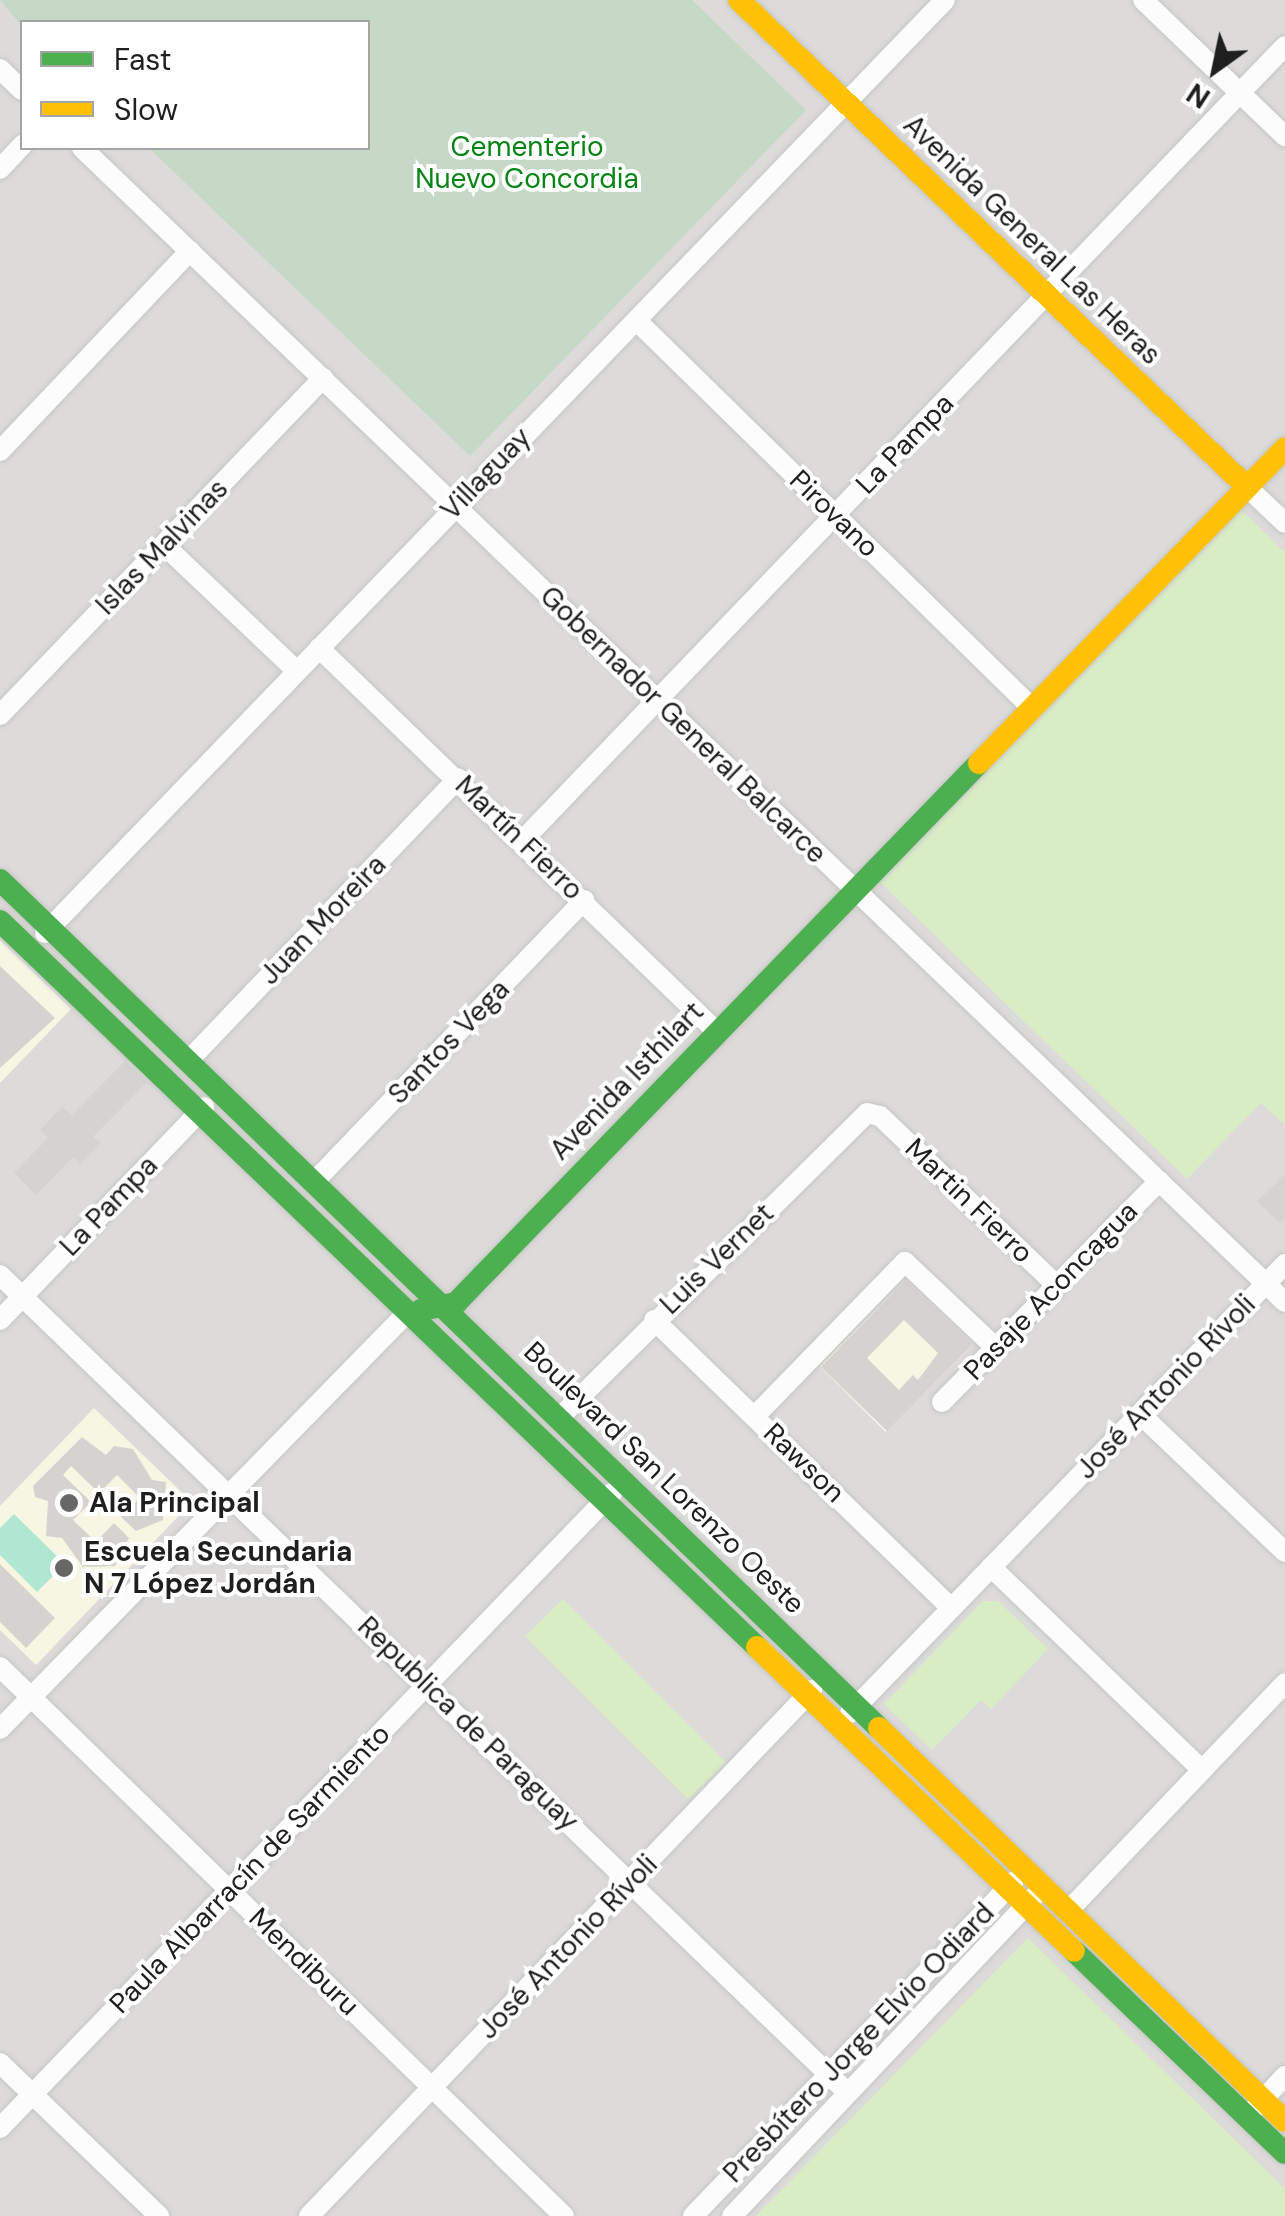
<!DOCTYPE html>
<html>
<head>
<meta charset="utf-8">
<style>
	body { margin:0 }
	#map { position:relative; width:1285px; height:2216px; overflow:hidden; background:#edece8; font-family:"DM Sans",sans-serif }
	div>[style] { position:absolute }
	.residential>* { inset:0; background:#dcdbd9 }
	.education>* { inset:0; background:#f6f6e3; transform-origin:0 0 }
	.grass>* { inset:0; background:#d9edc5; transform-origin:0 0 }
	.cemetery>* { inset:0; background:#c5d9c6 }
	.pitch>* { inset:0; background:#b0e7d1 }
	.building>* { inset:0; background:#d5d3d0 }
	.roads { filter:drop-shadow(0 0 2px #c6c6c4) drop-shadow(0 0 2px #c6c6c4) }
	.street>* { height:20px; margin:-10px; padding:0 10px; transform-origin:10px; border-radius:10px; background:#fcfcfc }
	.fast>* { height:22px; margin:-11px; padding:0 11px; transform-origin:11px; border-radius:11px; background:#4caf50 }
	.slow>* { height:22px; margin:-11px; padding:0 11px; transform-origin:11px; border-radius:11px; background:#ffc107 }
	.dots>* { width:28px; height:28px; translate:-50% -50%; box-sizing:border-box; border:5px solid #fff; border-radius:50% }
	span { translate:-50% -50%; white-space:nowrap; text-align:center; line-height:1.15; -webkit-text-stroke:8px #fff; paint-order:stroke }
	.park-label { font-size:28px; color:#068414 }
	.street-label { font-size:28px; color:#1f1f1f }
	.poi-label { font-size:28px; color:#1f1f1f; font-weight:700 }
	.left { translate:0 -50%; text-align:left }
	.legend { position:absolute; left:20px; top:20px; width:350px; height:130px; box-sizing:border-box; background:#fff; border:2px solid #a5a5a5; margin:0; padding:12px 18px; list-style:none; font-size:30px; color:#1f1f1f }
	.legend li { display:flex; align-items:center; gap:20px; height:50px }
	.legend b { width:50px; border:2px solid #a5a5a5 }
	.north { position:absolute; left:1165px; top:20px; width:100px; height:100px; -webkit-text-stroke:8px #fff; paint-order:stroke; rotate:213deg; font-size:28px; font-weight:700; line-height:40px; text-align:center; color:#1f1f1f }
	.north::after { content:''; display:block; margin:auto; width:35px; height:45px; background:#1f1f1f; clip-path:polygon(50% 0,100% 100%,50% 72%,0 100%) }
</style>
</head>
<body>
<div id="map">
	<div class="residential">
		<div style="clip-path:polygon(evenodd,0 0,1285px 0,1285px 2216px,0 2216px,0 0,22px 22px,368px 22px,368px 148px,22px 148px,22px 22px)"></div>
	</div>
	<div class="education">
		<div style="clip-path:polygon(0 940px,71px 1009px,0 1083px)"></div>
		<div style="left:906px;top:1280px;width:93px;height:122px;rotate:45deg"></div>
		<div style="clip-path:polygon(94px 1408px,192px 1502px,36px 1665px,0 1630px,0 1506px)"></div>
	</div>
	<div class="grass">
		<div style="clip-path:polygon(1241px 510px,1285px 552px,1285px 1125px,1261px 1103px,1187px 1179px,880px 882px)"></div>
		<div style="left:563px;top:1599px;width:230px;height:53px;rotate:45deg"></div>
		<div style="clip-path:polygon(983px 1601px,998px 1601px,1048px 1649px,991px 1709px,981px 1700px,932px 1750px,884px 1704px)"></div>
		<div style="clip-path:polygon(1028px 1938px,1285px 2189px,1285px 2216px,756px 2216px)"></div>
	</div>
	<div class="cemetery">
		<div style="clip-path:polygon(0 0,692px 0,806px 110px,470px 456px,149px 148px,368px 148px,368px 22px,22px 26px)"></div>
	</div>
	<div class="pitch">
		<div style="clip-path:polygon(14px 1514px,65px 1564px,37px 1592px,0 1555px,0 1528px)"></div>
	</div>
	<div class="building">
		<div style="clip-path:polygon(0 966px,55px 1018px,0 1068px)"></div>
		<div style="clip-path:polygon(125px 1061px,147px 1082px,93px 1137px,101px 1143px,80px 1164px,73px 1157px,36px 1195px,14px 1173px,48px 1138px,40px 1130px,62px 1107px,72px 1115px)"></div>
		<div style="clip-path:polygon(1285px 1175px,1285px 1219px,1280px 1223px,1257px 1201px)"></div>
		<div style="clip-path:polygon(evenodd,906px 1280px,972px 1345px,887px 1431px,821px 1367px,906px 1280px,904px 1320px,938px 1353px,918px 1380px,913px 1375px,899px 1390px,867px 1358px,904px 1320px)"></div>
		<div style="clip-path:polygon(82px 1437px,106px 1455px,114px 1446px,133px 1449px,152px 1480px,166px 1482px,163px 1520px,136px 1531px,121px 1517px,140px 1498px,117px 1475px,99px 1493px,71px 1466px,63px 1475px,91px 1502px,73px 1520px,96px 1542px,114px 1523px,129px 1538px,115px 1566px,83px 1567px,62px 1538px,46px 1536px,48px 1501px,35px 1497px,33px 1486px)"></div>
		<div style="clip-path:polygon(0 1564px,55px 1618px,26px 1648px,0 1622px)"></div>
	</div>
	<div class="roads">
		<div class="street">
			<div style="left:1143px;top:0;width:197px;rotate:43.8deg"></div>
			<div style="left:0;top:69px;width:30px;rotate:44deg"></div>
			<div style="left:82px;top:148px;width:1667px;rotate:43.81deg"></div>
			<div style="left:0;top:169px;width:33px;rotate:-47deg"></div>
			<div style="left:637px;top:321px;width:553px;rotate:44.41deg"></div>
			<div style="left:0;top:451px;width:276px;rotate:-46.5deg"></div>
			<div style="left:1247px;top:487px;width:52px;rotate:43.5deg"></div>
			<div style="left:164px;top:545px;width:183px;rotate:43.5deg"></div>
			<div style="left:319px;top:648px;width:552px;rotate:43.97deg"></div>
			<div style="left:0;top:715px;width:467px;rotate:-46.2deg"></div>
			<div style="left:523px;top:840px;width:1100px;rotate:-46.18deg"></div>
			<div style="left:45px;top:933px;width:1296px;rotate:-46.03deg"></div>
			<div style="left:188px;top:1061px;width:391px;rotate:-46.3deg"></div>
			<div style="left:313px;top:1183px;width:392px;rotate:-46.2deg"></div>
			<div style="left:0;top:1275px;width:1177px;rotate:43.97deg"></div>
			<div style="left:0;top:1320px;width:295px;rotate:-46.2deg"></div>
			<div style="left:654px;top:1320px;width:414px;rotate:44.1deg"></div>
			<div style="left:942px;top:1402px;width:310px;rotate:-45.5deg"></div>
			<div style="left:1140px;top:1414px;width:200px;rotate:43.6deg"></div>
			<div style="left:755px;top:1416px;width:215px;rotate:-45.8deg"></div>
			<div style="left:905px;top:1262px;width:125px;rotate:43.4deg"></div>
			<div style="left:559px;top:1418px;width:433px;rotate:-44.7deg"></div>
			<div style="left:867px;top:1113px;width:13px;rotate:13deg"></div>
			<div style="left:880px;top:1116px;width:245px;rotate:43.8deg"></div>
			<div style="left:991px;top:1567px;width:293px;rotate:43.9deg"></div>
			<div style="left:0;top:1667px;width:787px;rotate:44.23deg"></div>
			<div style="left:850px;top:1713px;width:625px;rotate:-45.91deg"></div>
			<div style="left:0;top:1729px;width:583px;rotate:-45.63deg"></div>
			<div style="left:1069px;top:1910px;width:313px;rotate:-46.4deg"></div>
			<div style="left:0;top:2063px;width:221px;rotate:43.9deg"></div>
			<div style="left:1255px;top:2108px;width:44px;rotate:-46.8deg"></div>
			<div style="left:0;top:2128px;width:882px;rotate:-46.06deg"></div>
			<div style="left:309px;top:2216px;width:728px;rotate:-46.28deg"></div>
			<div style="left:693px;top:2216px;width:463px;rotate:-46.2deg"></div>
			<div style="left:732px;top:2216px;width:438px;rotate:-46.6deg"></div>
		</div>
		<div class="fast">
			<div style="left:0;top:880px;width:1221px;rotate:43.97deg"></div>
			<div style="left:0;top:921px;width:1049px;rotate:43.8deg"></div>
			<div style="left:421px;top:1310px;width:36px;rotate:-11deg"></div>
			<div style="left:456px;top:1303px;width:752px;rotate:-45.92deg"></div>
			<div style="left:1074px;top:1951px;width:292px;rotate:43.8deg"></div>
		</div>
		<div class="slow">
			<div style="left:739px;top:0;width:704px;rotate:43.79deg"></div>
			<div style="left:979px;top:763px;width:439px;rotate:-45.8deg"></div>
			<div style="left:757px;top:1647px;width:439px;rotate:43.8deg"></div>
			<div style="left:879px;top:1728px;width:565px;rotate:44.07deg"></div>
		</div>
	</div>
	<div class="dots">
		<div style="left:69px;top:1503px;background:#676765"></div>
		<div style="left:64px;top:1568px;background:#676765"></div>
	</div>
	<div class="park-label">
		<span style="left:527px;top:163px">Cementerio<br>Nuevo Concordia</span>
	</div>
	<div class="street-label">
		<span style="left:1032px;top:240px;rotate:44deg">Avenida General Las Heras</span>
		<span style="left:905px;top:444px;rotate:-46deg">La Pampa</span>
		<span style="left:486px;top:474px;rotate:-46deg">Villaguay</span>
		<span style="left:834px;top:514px;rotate:44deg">Pirovano</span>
		<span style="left:162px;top:547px;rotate:-46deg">Islas Malvinas</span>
		<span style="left:683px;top:725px;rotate:44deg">Gobernador General Balcarce</span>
		<span style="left:519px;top:838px;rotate:44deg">Martín Fierro</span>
		<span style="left:323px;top:920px;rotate:-46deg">Juan Moreira</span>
		<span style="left:449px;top:1042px;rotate:-46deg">Santos Vega</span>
		<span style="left:627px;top:1081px;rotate:-46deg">Avenida Isthilart</span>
		<span style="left:969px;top:1201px;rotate:44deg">Martin Fierro</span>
		<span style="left:109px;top:1206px;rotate:-46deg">La Pampa</span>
		<span style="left:717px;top:1259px;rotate:-44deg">Luis Vernet</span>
		<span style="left:1051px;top:1291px;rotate:-46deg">Pasaje Aconcagua</span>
		<span style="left:1166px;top:1387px;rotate:-46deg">José Antonio Rívoli</span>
		<span style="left:804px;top:1463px;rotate:44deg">Rawson</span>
		<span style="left:664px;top:1478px;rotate:44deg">Boulevard San Lorenzo Oeste</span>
		<span style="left:468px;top:1724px;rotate:44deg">Republica de Paraguay</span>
		<span style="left:250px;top:1869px;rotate:-46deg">Paula Albarracín de Sarmiento</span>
		<span style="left:568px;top:1947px;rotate:-46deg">José Antonio Rívoli</span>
		<span style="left:304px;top:1962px;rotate:44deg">Mendiburu</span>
		<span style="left:859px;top:2043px;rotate:-46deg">Presbítero Jorge Elvio Odiard</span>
	</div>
	<div class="poi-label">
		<span class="left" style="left:89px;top:1503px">Ala Principal</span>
		<span class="left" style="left:84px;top:1568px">Escuela Secundaria<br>N 7 López Jordán</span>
	</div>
	<ul class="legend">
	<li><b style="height:12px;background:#4caf50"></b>Fast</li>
	<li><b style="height:12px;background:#ffc107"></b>Slow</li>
	</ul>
	<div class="north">N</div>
</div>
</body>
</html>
